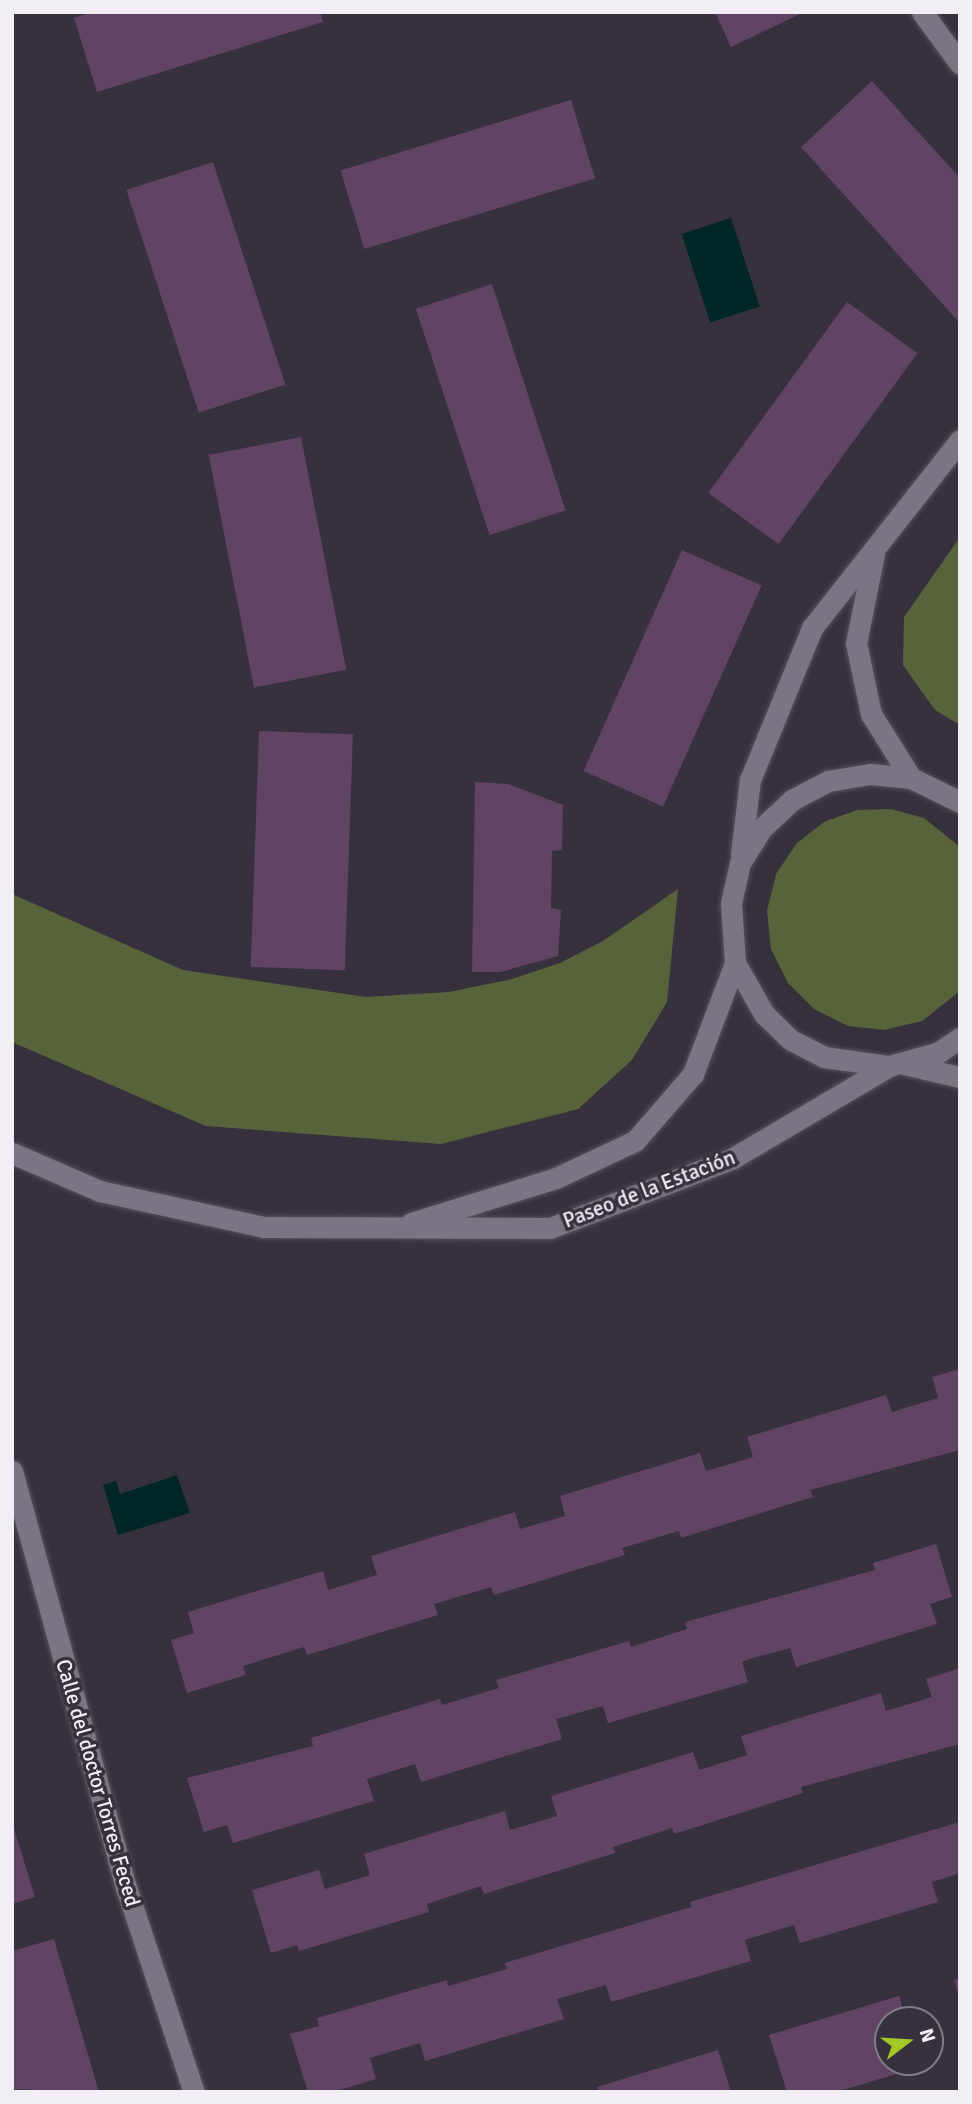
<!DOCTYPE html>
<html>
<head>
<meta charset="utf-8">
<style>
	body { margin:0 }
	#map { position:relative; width:972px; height:2104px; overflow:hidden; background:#37313e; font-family:Signika,sans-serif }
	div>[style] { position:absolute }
	.green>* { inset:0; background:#57643b }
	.water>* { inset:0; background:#022527; transform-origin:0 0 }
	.building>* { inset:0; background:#614364; transform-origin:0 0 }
	.roads { filter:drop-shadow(0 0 2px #55505b) drop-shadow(0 0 2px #55505b) }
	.street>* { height:21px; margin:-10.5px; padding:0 10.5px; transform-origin:10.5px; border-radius:10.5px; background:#7a7483 }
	span { translate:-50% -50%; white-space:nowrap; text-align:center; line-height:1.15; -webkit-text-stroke:7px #37313e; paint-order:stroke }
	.street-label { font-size:21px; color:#f1eef6 }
	.frame { position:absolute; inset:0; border:14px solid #f1eef6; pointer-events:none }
	.north { position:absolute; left:874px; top:2006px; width:70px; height:70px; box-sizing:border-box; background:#37313e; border:2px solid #817d88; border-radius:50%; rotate:73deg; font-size:19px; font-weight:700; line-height:28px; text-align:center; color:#f1eef6 }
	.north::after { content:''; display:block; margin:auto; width:24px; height:32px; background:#a4c825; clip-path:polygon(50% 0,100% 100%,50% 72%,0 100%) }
</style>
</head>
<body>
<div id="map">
	<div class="green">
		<div style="clip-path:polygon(960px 537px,960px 725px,935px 710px,903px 665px,904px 617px)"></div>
		<div style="clip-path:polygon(891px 809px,924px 818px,960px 847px,960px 991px,922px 1021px,884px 1030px,848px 1026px,814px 1009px,788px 983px,771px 949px,767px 911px,776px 874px,797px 843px,824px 822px,857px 810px)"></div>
		<div style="clip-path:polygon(678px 889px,667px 1002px,632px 1060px,578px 1109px,441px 1144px,206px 1126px,12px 1042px,12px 894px,183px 970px,366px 997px,449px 992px,512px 979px,560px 963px,603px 941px)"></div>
	</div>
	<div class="water">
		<div style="left:731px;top:218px;width:93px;height:52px;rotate:72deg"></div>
		<div style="clip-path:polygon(177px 1475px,190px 1513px,118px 1535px,103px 1485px,116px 1481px,120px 1494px)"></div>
	</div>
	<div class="building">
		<div style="clip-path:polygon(92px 12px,320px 12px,323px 22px,97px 92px,74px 18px)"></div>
		<div style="clip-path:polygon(715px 12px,804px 12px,731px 47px)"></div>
		<div style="clip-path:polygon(872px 81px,960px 178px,958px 321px,801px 147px)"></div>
		<div style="left:571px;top:100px;width:82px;height:241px;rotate:73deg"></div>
		<div style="left:213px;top:162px;width:234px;height:91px;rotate:72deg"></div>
		<div style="left:492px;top:284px;width:238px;height:80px;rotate:72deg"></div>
		<div style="left:847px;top:302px;width:87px;height:236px;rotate:36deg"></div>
		<div style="left:301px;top:437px;width:237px;height:94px;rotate:79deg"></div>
		<div style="left:682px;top:550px;width:87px;height:242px;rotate:24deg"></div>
		<div style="left:259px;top:731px;width:94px;height:236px;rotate:2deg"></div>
		<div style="clip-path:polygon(475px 782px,508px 784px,563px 805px,562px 850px,552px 851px,551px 908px,561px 910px,558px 956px,500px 972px,472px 972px)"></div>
		<div style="clip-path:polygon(960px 1369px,960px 1450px,810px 1490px,813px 1497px,681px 1538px,679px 1531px,622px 1548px,625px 1555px,494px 1595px,491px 1587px,434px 1604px,438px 1615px,307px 1655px,304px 1647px,243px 1666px,246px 1675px,187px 1693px,171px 1640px,194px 1633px,188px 1612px,323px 1571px,328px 1590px,377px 1575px,371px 1556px,515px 1512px,520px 1529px,565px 1516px,560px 1496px,700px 1453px,706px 1471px,753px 1457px,747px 1437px,886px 1395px,892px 1412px,938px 1398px,932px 1377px)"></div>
		<div style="clip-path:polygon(936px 1544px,952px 1597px,930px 1604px,937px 1624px,796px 1667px,790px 1648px,746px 1660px,742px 1662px,748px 1682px,608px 1723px,603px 1706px,556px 1719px,562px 1739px,421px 1782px,415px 1764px,367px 1779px,374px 1801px,233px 1843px,227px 1825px,204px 1832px,187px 1778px,313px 1746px,311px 1738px,440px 1699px,442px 1705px,499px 1688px,496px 1680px,629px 1641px,631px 1647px,687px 1629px,685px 1622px,875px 1570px,873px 1563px)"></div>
		<div style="clip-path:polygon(960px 1668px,960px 1744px,801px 1787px,803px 1793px,674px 1834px,672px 1828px,613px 1847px,615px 1853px,484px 1894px,481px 1886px,427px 1904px,429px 1912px,299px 1951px,297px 1945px,271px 1953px,252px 1890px,319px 1870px,325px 1889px,370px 1875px,364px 1854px,505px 1811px,510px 1830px,557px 1816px,551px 1796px,693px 1752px,699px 1770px,747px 1755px,741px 1736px,881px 1693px,886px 1711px,932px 1697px,926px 1679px)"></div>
		<div style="clip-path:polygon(12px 1822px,35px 1897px,12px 1904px)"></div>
		<div style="clip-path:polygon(960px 1822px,960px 1873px,932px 1882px,938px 1902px,800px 1943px,794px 1925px,745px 1940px,751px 1961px,611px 2002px,606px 1985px,557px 1999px,564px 2019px,425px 2061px,420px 2043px,370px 2058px,376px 2079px,333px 2092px,308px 2092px,290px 2034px,319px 2026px,317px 2018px,447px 1980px,448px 1986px,507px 1969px,505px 1963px,691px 1907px,690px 1902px)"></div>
		<div style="clip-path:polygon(54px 1939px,99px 2092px,12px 2089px,12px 1951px)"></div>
		<div style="clip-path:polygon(960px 1978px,960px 1996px,959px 1996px,954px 1980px)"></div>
		<div style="clip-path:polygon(899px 1996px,906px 2020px,888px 2020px,888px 2062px,918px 2062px,920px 2067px,836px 2092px,787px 2092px,769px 2035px)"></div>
		<div style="clip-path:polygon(718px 2050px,731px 2092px,599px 2092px,597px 2087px)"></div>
	</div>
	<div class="roads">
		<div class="street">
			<div style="left:922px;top:12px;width:64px;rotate:53.8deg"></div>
			<div style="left:874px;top:554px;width:91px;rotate:101.4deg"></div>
			<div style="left:856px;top:643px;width:73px;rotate:78.1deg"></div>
			<div style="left:871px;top:714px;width:75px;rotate:58deg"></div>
			<div style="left:960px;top:802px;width:55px;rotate:-153.9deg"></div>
			<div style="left:911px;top:778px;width:41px;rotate:-174.4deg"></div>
			<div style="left:870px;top:774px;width:43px;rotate:170.5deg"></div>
			<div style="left:828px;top:781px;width:41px;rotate:152.2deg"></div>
			<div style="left:792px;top:800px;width:41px;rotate:137deg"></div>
			<div style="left:762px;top:828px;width:41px;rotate:122.2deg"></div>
			<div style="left:740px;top:863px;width:41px;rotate:102.7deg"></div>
			<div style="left:731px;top:903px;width:60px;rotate:86.2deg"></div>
			<div style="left:735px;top:963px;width:59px;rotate:60.4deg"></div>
			<div style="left:764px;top:1014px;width:37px;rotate:44deg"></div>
			<div style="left:791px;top:1040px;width:37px;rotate:27deg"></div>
			<div style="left:824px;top:1057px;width:66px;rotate:7.9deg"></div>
			<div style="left:889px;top:1066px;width:52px;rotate:-15.6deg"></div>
			<div style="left:939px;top:1052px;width:25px;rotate:-34deg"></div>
			<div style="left:741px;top:854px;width:75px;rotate:-83.1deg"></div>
			<div style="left:750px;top:780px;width:164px;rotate:-67.8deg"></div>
			<div style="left:812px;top:628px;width:239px;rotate:-51.8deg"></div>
			<div style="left:904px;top:1064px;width:57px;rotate:13.1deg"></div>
			<div style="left:12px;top:1153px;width:96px;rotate:23.4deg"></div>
			<div style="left:100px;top:1191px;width:168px;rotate:12.4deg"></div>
			<div style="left:264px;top:1227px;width:286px;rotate:0.2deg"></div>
			<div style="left:550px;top:1228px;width:196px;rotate:-20.9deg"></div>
			<div style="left:733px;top:1158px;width:181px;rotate:-30.5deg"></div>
			<div style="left:411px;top:1223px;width:152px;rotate:-17.2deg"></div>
			<div style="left:556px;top:1178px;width:87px;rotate:-25.1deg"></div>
			<div style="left:635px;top:1141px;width:89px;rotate:-49.1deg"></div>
			<div style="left:693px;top:1074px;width:119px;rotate:-69.3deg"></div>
			<div style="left:12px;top:1471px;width:434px;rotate:74.7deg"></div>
			<div style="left:127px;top:1890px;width:213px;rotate:71.7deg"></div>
		</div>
	</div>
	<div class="street-label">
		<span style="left:649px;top:1189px;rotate:-21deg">Paseo de la Estación</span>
		<span style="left:98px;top:1783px;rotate:74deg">Calle del doctor Torres Feced</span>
	</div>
	<div class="frame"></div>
	<div class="north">N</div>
</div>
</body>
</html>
